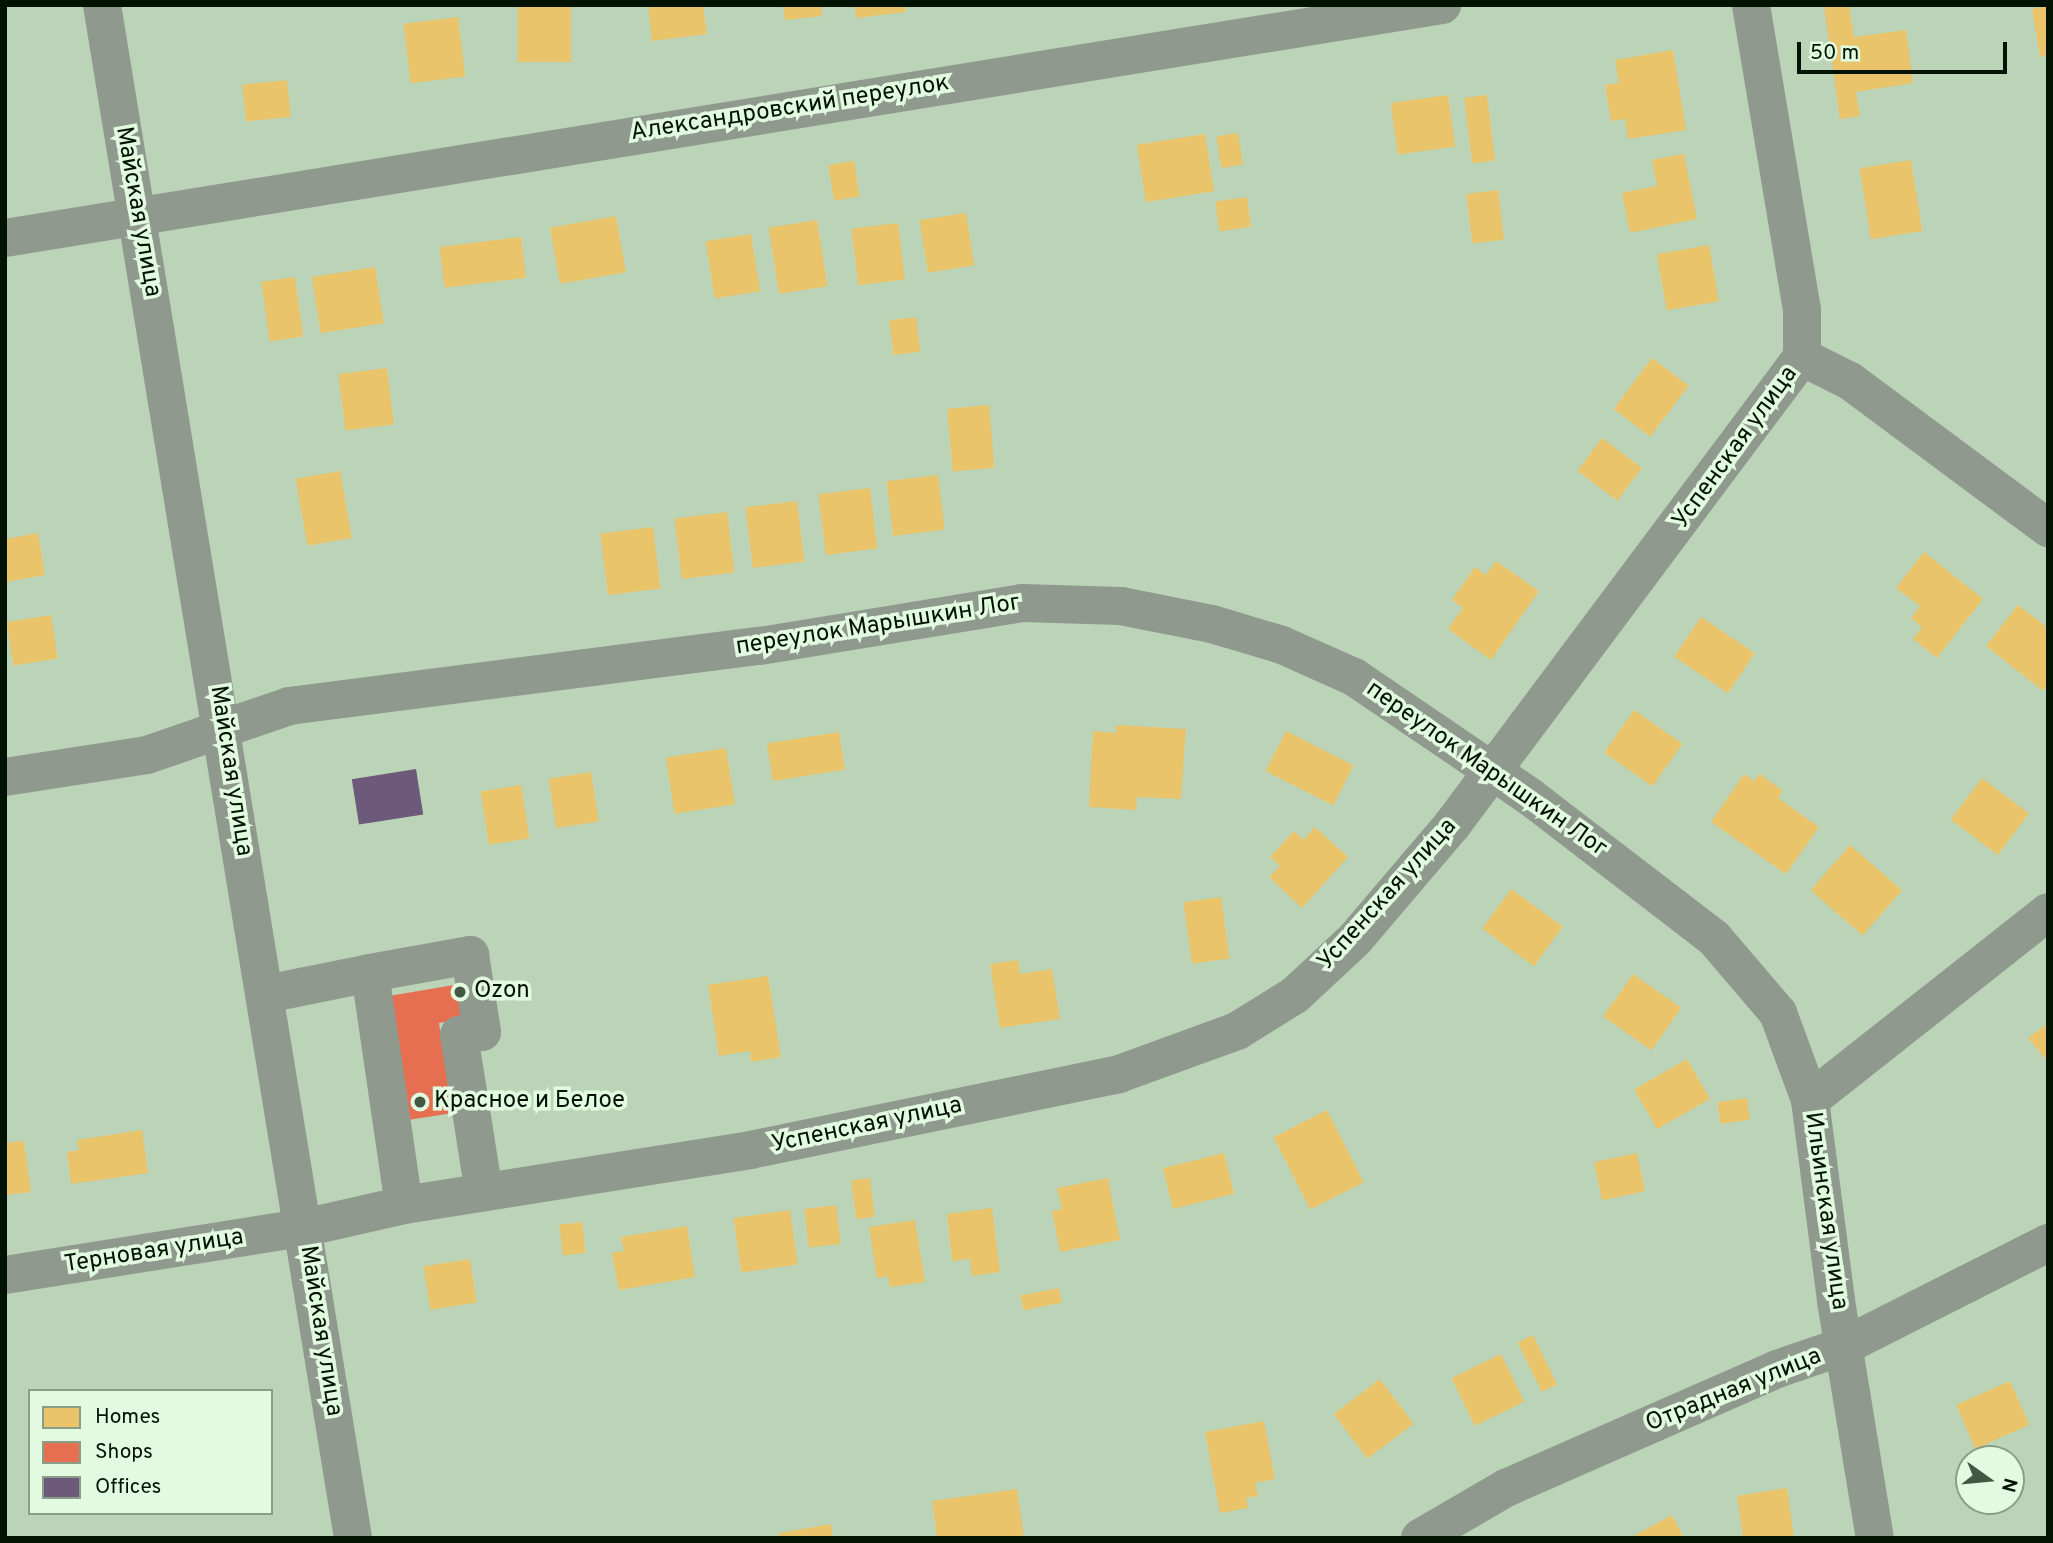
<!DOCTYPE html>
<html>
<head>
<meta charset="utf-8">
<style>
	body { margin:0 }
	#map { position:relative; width:2053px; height:1543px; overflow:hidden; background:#bbd4b8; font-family:Overpass,sans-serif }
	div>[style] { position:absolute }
	.homes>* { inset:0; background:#e9c46a; transform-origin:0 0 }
	.shops>* { inset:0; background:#e76f51 }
	.offices>* { inset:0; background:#6d597a; transform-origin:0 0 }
	.minor>* { height:38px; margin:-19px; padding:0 19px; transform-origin:19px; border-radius:19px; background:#90998e }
	.dots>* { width:19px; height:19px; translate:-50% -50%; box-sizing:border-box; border:4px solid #e2fadf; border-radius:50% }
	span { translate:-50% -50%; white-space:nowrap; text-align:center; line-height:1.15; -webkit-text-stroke:7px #e2fadf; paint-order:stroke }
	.street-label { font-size:24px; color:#031303 }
	.poi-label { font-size:24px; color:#031303 }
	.left { translate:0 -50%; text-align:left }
	.frame { position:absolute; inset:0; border:7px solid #031303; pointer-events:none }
	.legend { position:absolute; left:28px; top:1389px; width:245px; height:126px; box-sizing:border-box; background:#e2fadf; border:2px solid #899e87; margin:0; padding:9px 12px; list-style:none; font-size:21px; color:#031303 }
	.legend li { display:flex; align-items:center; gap:14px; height:35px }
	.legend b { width:35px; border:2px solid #899e87 }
	.north { position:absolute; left:1955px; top:1445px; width:70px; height:70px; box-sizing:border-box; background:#e2fadf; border:2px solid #899e87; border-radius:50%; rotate:105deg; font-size:19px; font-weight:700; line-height:28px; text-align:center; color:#031303 }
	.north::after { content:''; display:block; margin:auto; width:24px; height:32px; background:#435742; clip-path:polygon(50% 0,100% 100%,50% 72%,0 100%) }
	.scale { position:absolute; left:1797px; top:42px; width:210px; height:32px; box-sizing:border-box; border:4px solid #031303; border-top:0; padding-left:9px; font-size:21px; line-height:24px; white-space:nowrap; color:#031303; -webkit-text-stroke:5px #e2fadf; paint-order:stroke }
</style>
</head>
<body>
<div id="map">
	<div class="homes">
		<div style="left:518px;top:5px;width:53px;height:57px"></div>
		<div style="clip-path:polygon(648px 5px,703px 5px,707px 34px,652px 41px)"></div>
		<div style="clip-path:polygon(783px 5px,821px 5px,822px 16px,785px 20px)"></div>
		<div style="clip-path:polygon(855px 5px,905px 5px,906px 12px,856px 18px)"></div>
		<div style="clip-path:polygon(1849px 5px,1854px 37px,1906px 30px,1913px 83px,1856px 92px,1860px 116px,1840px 119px,1824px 6px)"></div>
		<div style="clip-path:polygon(2048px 6px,2048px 56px,2040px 57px,2032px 9px)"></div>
		<div style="left:458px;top:17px;width:60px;height:55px;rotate:83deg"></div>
		<div style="clip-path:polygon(1673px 50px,1686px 130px,1628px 139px,1625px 119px,1611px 121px,1605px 85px,1619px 83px,1615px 60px)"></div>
		<div style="left:287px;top:80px;width:37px;height:45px;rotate:84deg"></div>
		<div style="left:1448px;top:95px;width:52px;height:58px;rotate:82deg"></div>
		<div style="left:1487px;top:95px;width:66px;height:23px;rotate:83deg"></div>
		<div style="left:1238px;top:133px;width:32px;height:22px;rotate:81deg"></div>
		<div style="left:1205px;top:134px;width:58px;height:69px;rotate:81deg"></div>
		<div style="clip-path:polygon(1684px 154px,1697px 219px,1630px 233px,1622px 193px,1657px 186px,1652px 160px)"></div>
		<div style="left:1911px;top:160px;width:72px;height:52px;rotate:81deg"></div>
		<div style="left:854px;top:161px;width:36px;height:26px;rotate:81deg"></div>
		<div style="left:1498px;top:190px;width:50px;height:32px;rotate:83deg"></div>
		<div style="left:1247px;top:197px;width:30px;height:32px;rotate:82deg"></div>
		<div style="left:966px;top:213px;width:53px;height:47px;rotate:81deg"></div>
		<div style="left:616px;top:216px;width:57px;height:67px;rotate:80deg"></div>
		<div style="left:817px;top:220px;width:67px;height:49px;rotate:81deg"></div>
		<div style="left:898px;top:223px;width:57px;height:47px;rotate:83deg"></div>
		<div style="left:751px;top:234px;width:58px;height:46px;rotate:81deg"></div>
		<div style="left:521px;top:237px;width:41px;height:82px;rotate:83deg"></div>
		<div style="left:1709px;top:245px;width:57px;height:53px;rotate:80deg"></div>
		<div style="left:375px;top:267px;width:57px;height:64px;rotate:81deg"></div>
		<div style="left:295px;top:277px;width:60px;height:34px;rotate:82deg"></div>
		<div style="left:916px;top:317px;width:35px;height:27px;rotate:83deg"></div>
		<div style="left:1652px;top:358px;width:46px;height:64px;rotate:37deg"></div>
		<div style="left:387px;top:368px;width:57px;height:49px;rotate:83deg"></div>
		<div style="left:989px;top:405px;width:63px;height:42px;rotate:85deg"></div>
		<div style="left:1602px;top:438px;width:50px;height:41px;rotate:37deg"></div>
		<div style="left:340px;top:471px;width:68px;height:45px;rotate:80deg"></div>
		<div style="left:938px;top:475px;width:55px;height:52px;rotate:83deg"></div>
		<div style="left:870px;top:488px;width:61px;height:52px;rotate:83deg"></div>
		<div style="left:797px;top:501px;width:61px;height:52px;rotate:83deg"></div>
		<div style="left:727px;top:512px;width:61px;height:53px;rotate:83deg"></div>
		<div style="left:653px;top:527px;width:62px;height:53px;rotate:83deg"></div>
		<div style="clip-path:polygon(38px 533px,45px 575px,5px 582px,5px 539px)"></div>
		<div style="clip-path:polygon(1924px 552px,1983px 599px,1937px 658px,1913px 639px,1922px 627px,1911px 618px,1920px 606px,1896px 588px)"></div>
		<div style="clip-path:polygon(1496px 561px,1539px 591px,1491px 660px,1448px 629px,1463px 608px,1452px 600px,1475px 567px,1486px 575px)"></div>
		<div style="clip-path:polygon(2018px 605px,2048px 628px,2048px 684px,2043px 691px,1986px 646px)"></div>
		<div style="left:51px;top:615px;width:44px;height:45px;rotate:81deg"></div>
		<div style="left:1701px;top:617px;width:65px;height:48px;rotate:34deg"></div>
		<div style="left:1634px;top:710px;width:59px;height:52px;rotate:35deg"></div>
		<div style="clip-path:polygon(1116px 725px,1186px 729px,1181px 799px,1137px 797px,1136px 810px,1089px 807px,1093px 731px,1116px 733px)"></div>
		<div style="left:1286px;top:731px;width:76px;height:45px;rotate:27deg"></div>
		<div style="left:839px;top:732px;width:38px;height:73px;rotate:81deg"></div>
		<div style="left:726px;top:748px;width:57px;height:61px;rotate:81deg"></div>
		<div style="left:591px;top:772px;width:50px;height:43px;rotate:81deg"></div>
		<div style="clip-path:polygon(1744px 774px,1754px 781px,1760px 774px,1783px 791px,1778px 798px,1819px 827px,1786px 874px,1711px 822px)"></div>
		<div style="left:1982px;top:778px;width:59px;height:52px;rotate:37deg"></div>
		<div style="left:521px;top:785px;width:54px;height:41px;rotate:81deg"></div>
		<div style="clip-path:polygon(1315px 827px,1348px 857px,1302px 908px,1269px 877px,1280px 866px,1270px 857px,1294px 831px,1303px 840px)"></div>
		<div style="left:1850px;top:845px;width:69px;height:60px;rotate:41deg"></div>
		<div style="left:1511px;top:889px;width:64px;height:49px;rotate:36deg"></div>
		<div style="left:1221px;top:897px;width:62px;height:38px;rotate:82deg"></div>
		<div style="clip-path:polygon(1018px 960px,1020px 974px,1052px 969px,1060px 1019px,1000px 1028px,990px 964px)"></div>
		<div style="left:1633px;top:974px;width:59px;height:52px;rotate:35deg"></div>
		<div style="clip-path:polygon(768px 976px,781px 1057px,751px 1062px,750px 1051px,719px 1056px,708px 985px)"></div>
		<div style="clip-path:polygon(2048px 1023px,2048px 1062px,2028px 1038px)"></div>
		<div style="left:1687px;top:1059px;width:46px;height:61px;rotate:60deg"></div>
		<div style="left:1747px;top:1098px;width:22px;height:30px;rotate:82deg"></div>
		<div style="left:1327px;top:1110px;width:81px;height:60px;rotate:63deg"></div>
		<div style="clip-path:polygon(142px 1130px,148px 1173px,71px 1184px,67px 1152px,79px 1150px,77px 1140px)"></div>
		<div style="clip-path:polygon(24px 1141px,31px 1192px,5px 1195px,5px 1143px)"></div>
		<div style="left:1224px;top:1153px;width:42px;height:63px;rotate:76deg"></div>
		<div style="left:1637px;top:1153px;width:39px;height:44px;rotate:78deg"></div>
		<div style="left:870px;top:1178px;width:39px;height:19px;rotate:83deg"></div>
		<div style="clip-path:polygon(1108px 1178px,1120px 1240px,1060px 1252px,1052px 1211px,1062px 1209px,1057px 1188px)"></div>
		<div style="left:836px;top:1205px;width:39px;height:32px;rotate:83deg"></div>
		<div style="clip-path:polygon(992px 1208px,1000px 1272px,972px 1276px,970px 1259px,952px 1261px,947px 1214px)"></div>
		<div style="left:790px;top:1210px;width:55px;height:57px;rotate:82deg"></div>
		<div style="clip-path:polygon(915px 1220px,925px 1282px,890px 1287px,888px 1276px,877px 1278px,869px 1227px)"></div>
		<div style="left:582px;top:1222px;width:31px;height:23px;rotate:83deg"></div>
		<div style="clip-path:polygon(687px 1226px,695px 1277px,619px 1290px,612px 1253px,624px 1251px,621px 1237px)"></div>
		<div style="left:470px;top:1259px;width:44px;height:47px;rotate:81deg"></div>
		<div style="left:1059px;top:1288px;width:15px;height:39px;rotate:79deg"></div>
		<div style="left:1533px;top:1335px;width:55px;height:17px;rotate:64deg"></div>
		<div style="left:1501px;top:1354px;width:53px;height:55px;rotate:64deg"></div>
		<div style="left:1380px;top:1379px;width:56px;height:58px;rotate:53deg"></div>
		<div style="left:2010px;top:1381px;width:48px;height:59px;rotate:66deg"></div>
		<div style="clip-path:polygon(1264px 1421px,1275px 1479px,1255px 1483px,1258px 1496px,1246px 1498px,1248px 1508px,1220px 1513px,1205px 1432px)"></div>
		<div style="clip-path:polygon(1787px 1488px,1794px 1538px,1743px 1538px,1737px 1496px)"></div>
		<div style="clip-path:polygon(1017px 1489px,1024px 1538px,937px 1538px,932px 1501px)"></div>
		<div style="clip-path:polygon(1672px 1515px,1684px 1538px,1630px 1538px)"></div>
		<div style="clip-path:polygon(831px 1524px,833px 1538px,779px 1538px,779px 1533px)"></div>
	</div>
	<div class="shops">
		<div style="clip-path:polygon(466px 983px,472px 1017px,439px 1023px,453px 1113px,408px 1120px,389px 996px)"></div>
	</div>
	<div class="offices">
		<div style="left:416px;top:769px;width:46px;height:65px;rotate:81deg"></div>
	</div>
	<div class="minor">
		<div style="left:102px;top:5px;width:1553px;rotate:80.7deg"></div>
		<div style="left:5px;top:238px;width:1456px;rotate:-9.21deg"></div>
		<div style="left:1802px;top:357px;width:54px;rotate:26.6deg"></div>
		<div style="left:1850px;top:381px;width:247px;rotate:36.6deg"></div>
		<div style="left:5px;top:777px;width:144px;rotate:-8.8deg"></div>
		<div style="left:147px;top:755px;width:150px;rotate:-19deg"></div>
		<div style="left:289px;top:706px;width:475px;rotate:-7.3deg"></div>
		<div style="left:760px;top:646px;width:266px;rotate:-9.3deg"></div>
		<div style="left:1022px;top:603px;width:99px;rotate:1.7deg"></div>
		<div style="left:1121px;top:606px;width:93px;rotate:11.2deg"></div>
		<div style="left:1212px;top:624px;width:73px;rotate:16.7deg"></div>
		<div style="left:1282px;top:645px;width:79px;rotate:24deg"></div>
		<div style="left:1354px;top:677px;width:212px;rotate:34.2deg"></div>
		<div style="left:1529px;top:796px;width:233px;rotate:37.5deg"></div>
		<div style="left:1714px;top:938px;width:99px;rotate:49.5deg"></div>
		<div style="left:1778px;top:1013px;width:93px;rotate:69.8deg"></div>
		<div style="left:1810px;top:1100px;width:203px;rotate:82.6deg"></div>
		<div style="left:1836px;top:1301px;width:240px;rotate:80.7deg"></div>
		<div style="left:370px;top:973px;width:102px;rotate:-10.2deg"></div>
		<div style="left:470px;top:955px;width:78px;rotate:81.1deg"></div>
		<div style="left:482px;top:1032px;width:23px;rotate:173deg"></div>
		<div style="left:459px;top:1035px;width:159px;rotate:81deg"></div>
		<div style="left:266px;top:994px;width:106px;rotate:-11.4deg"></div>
		<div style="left:370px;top:973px;width:234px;rotate:81.7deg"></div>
		<div style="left:1810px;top:1100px;width:303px;rotate:-38.3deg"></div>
		<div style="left:5px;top:1275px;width:302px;rotate:-9deg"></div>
		<div style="left:303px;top:1228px;width:104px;rotate:-12.8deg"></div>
		<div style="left:404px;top:1205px;width:350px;rotate:-9deg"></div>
		<div style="left:750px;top:1150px;width:377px;rotate:-11.6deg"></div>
		<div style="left:1119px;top:1074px;width:126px;rotate:-20deg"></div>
		<div style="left:1237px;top:1031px;width:68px;rotate:-31.8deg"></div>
		<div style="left:1295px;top:995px;width:82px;rotate:-43deg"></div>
		<div style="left:1355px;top:939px;width:150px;rotate:-49.6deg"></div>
		<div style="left:1452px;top:825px;width:584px;rotate:-53.21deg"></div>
		<div style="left:1802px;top:357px;width:47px;rotate:-90deg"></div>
		<div style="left:1802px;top:310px;width:309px;rotate:-99.5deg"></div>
		<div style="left:1420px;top:1538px;width:99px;rotate:-30.2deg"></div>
		<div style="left:1506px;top:1488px;width:296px;rotate:-23.7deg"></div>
		<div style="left:1777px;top:1369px;width:71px;rotate:-18.9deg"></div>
		<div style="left:1844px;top:1346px;width:229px;rotate:-26.8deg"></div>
	</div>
	<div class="dots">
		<div style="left:460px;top:992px;background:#435742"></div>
		<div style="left:420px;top:1102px;background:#435742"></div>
	</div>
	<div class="street-label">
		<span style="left:790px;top:109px;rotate:-9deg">Александровский переулок</span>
		<span style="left:137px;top:212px;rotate:80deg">Майская улица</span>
		<span style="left:1736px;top:448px;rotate:-54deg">Успенская улица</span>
		<span style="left:878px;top:626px;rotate:-9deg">переулок Марышкин Лог</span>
		<span style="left:1486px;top:770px;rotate:35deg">переулок Марышкин Лог</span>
		<span style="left:230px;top:771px;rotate:81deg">Майская улица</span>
		<span style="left:1388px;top:895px;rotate:-48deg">Успенская улица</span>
		<span style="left:867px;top:1126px;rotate:-12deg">Успенская улица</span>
		<span style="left:1825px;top:1211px;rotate:82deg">Ильинская улица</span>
		<span style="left:154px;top:1252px;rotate:-9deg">Терновая улица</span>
		<span style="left:320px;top:1331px;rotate:81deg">Майская улица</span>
		<span style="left:1734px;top:1391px;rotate:-22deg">Отрадная улица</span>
	</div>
	<div class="poi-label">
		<span class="left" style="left:474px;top:992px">Ozon</span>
		<span class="left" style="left:434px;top:1102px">Красное и Белое</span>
	</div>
	<div class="frame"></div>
	<ul class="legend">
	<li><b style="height:19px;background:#e9c46a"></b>Homes</li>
	<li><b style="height:19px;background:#e76f51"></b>Shops</li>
	<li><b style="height:19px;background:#6d597a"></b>Offices</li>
	</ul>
	<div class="north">N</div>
	<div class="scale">50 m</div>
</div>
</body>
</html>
